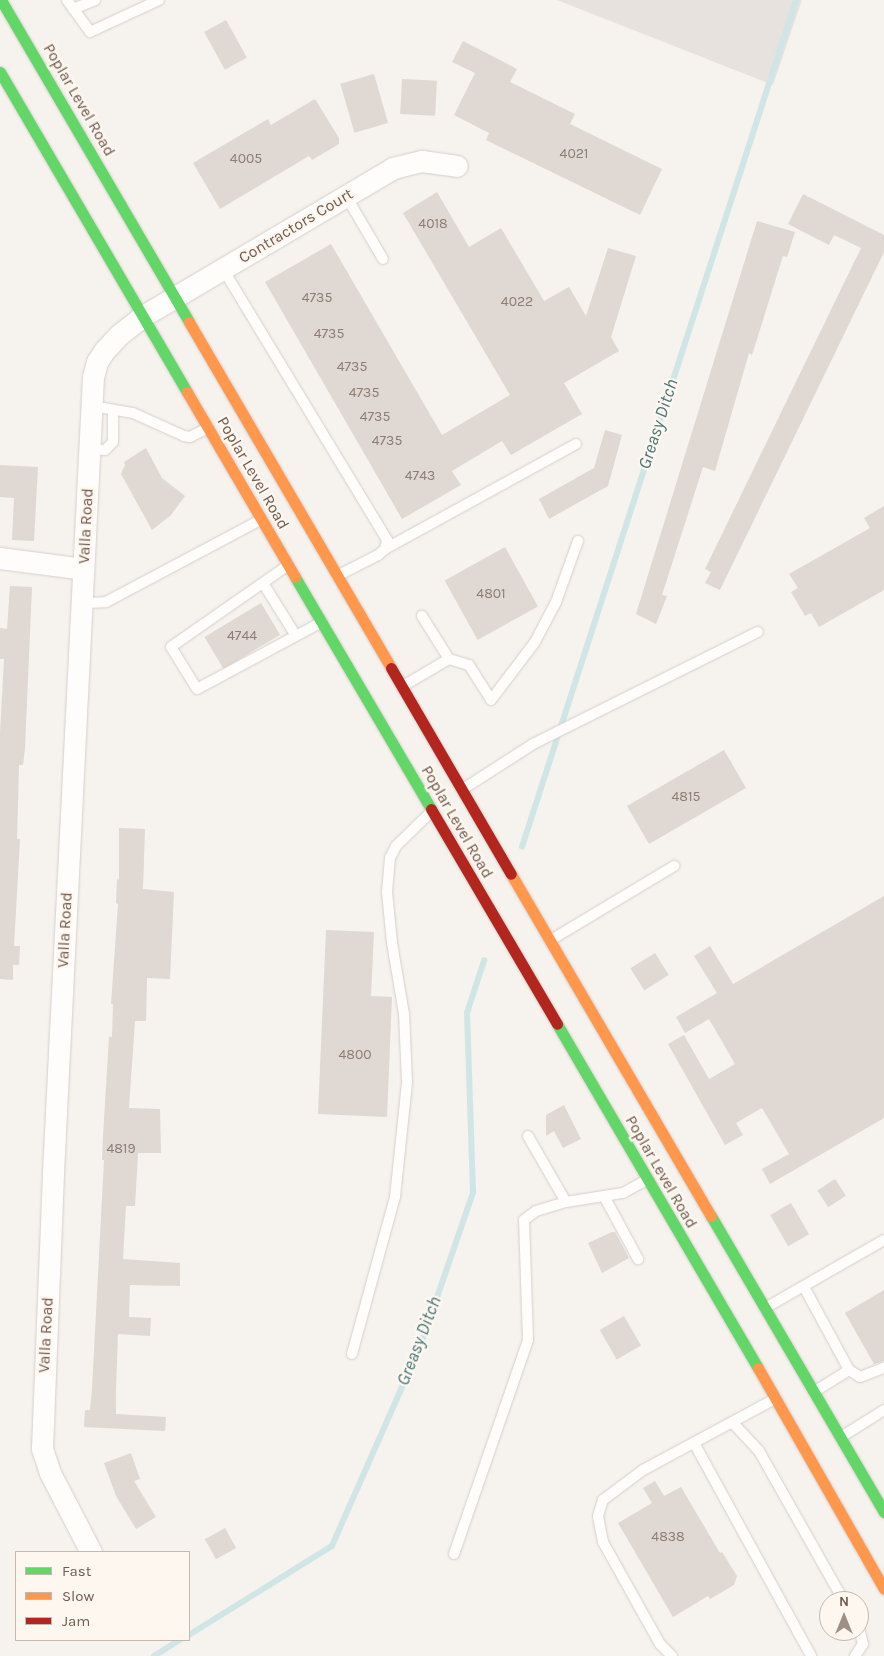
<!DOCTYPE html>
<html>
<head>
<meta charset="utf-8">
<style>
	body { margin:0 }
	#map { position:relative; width:884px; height:1656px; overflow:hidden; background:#f6f2ed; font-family:Karla,sans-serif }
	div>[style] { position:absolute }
	.industrial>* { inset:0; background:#e8e2de }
	.stream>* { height:5.5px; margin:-2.75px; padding:0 2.75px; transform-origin:2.75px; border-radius:2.75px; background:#d0e5e5 }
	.building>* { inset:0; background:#dfd8d3; transform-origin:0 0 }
	.roads { filter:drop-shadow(0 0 1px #d5cfcb) drop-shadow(0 0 1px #d5cfcb) }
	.lane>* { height:10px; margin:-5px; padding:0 5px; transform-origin:5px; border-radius:5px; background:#fefdfc }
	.street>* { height:21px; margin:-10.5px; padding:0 10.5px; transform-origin:10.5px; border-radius:10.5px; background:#fefdfc }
	.fast>* { height:11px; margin:-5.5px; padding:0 5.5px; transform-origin:5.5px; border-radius:5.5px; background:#63d668 }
	.slow>* { height:11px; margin:-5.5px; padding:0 5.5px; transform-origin:5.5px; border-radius:5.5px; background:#ff974d }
	.jam>* { height:11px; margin:-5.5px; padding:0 5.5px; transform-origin:5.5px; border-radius:5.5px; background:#b3261e }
	span { translate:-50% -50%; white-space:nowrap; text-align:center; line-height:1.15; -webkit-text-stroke:4.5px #fdf7ef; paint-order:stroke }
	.number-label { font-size:14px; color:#8f7c73 }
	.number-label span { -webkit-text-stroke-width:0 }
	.street-label { font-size:16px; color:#715a4f }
	.water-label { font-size:18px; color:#48767b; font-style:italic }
	.legend { position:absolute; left:15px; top:1551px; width:175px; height:90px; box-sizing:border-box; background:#fdf7ef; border:1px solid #c5b8af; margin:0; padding:6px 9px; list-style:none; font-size:15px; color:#715a4f }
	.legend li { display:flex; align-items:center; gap:10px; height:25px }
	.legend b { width:25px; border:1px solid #c5b8af }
	.north { position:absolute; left:819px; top:1591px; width:50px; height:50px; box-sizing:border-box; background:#fdf7ef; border:1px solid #c5b8af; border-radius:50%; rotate:0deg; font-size:14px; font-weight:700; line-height:20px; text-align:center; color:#715a4f }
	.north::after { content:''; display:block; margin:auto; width:18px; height:22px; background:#a08f86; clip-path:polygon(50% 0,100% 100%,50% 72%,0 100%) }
</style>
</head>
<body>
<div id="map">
	<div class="industrial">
		<div style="clip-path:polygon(557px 0,802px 0,773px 85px)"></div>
	</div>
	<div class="stream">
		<div style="left:522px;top:847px;width:890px;rotate:-72.07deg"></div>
		<div style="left:189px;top:1635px;width:168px;rotate:-31.9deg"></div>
		<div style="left:332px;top:1546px;width:221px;rotate:-66.2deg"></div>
		<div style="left:421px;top:1344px;width:160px;rotate:-71deg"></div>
		<div style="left:473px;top:1193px;width:180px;rotate:-91.9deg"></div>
		<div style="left:467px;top:1013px;width:55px;rotate:-71.9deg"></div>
		<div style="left:154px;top:1656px;width:31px;rotate:-32deg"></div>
	</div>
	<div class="building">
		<div style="left:226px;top:20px;width:43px;height:25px;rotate:61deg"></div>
		<div style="clip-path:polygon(463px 41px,517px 69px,510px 82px,575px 114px,570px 124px,662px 169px,640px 215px,486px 140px,489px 133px,454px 115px,475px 73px,452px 62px)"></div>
		<div style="left:374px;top:74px;width:51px;height:35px;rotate:74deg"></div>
		<div style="left:402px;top:79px;width:35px;height:35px;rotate:3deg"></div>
		<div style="clip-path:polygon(315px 99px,339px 138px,339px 144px,312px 160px,309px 156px,220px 209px,193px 163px,268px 119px,271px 125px)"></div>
		<div style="clip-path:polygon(437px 192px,469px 247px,501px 228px,544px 301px,569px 287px,586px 316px,608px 248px,636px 256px,611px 337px,619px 351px,564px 383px,582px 414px,511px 455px,502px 441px,452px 471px,461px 485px,402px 519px,265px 282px,331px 244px,442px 435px,510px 395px,403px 213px)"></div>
		<div style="clip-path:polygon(803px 194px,884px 235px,884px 252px,720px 590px,705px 583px,711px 572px,705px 569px,861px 248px,834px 235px,829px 245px,788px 224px)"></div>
		<div style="clip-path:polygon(757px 221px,795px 232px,787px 257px,783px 256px,752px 355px,749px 353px,715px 471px,703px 467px,662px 595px,667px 596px,656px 624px,636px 614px)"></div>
		<div style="clip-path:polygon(605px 430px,622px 435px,608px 486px,549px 519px,539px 499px,594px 468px)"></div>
		<div style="clip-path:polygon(146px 448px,162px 478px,185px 496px,171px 515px,152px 530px,121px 474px,125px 465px,124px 462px)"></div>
		<div style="clip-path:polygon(0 465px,38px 467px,34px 541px,12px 540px,14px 498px,0 497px)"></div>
		<div style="clip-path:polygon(884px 506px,884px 590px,819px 627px,811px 613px,805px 616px,791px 592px,798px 588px,789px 574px,870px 528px,864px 518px)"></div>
		<div style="left:505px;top:547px;width:68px;height:69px;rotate:61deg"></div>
		<div style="clip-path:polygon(10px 586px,32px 587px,25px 748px,23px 765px,19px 765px,17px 839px,20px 839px,14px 946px,20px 946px,19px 965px,13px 965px,13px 980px,0 979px,0 733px,4px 659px,0 659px,0 628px,7px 629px)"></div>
		<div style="left:261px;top:603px;width:37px;height:66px;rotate:59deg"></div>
		<div style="left:724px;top:750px;width:44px;height:112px;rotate:60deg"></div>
		<div style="clip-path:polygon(119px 828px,145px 829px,143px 889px,174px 892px,170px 979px,147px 978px,146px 1021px,135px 1021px,129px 1108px,160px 1109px,161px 1153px,138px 1153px,135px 1206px,126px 1206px,123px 1259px,180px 1263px,180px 1286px,130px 1285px,129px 1317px,151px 1318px,150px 1336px,118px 1334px,116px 1390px,116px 1414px,166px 1417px,165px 1431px,84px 1427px,85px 1410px,90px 1410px,92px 1389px,104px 1160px,102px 1160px,103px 1136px,109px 1037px,112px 1037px,113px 1004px,111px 1004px,118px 904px,116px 903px,117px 879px,119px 880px)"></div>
		<div style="clip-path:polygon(884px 896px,884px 1118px,770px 1184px,762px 1169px,789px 1154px,762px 1108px,736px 1123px,743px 1135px,725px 1145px,668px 1044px,684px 1035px,709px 1079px,735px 1064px,709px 1019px,685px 1033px,676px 1017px,717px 993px,694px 956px,710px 946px,733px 984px)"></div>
		<div style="clip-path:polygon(326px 930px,374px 932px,371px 996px,392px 997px,387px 1117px,318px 1114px)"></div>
		<div style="left:655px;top:953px;width:26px;height:29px;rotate:58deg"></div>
		<div style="clip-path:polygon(564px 1105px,581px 1139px,563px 1148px,554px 1131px,546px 1136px,546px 1115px)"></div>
		<div style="left:835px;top:1179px;width:20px;height:21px;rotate:57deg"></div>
		<div style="left:791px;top:1203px;width:36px;height:24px;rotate:60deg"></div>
		<div style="clip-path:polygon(612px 1232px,615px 1232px,629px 1258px,602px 1273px,588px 1243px)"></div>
		<div style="clip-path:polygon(884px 1290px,884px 1361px,874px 1364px,845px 1313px)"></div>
		<div style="left:624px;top:1316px;width:34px;height:28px;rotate:60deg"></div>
		<div style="clip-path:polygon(131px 1453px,140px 1479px,134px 1481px,156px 1517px,136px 1529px,116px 1496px,104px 1463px)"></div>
		<div style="clip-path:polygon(655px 1481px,664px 1496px,681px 1487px,720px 1553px,722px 1552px,737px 1576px,734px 1585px,710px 1599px,708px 1596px,673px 1617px,618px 1523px,652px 1503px,643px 1488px)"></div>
		<div style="left:225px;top:1528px;width:23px;height:23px;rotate:61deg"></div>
	</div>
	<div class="roads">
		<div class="lane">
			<div style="left:67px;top:0;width:39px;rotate:54deg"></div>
			<div style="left:90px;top:32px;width:76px;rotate:-24.9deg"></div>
			<div style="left:73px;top:9px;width:24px;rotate:-22deg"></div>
			<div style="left:346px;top:196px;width:73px;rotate:59.6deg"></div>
			<div style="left:223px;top:269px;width:317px;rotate:58.8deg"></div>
			<div style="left:387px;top:540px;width:9px;rotate:103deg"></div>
			<div style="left:385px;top:549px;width:9px;rotate:139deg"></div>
			<div style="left:378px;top:555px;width:46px;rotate:152.9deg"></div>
			<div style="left:92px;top:406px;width:42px;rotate:9.7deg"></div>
			<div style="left:133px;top:413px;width:56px;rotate:24.3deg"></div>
			<div style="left:184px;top:436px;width:6px;rotate:9deg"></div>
			<div style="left:190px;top:437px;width:20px;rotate:-27deg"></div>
			<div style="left:90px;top:449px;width:15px;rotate:4deg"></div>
			<div style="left:105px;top:450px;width:11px;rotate:-45deg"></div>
			<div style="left:113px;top:442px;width:32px;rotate:-90deg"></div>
			<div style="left:385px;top:549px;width:218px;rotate:-28.8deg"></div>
			<div style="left:287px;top:566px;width:141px;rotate:145.1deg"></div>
			<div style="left:171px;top:647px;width:49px;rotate:58.2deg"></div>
			<div style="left:197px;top:689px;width:142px;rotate:-28.2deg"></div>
			<div style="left:263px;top:583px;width:62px;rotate:58.1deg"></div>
			<div style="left:82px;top:603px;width:24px;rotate:-2deg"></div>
			<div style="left:106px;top:602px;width:174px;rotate:-28deg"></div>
			<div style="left:449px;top:659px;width:21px;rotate:17deg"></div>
			<div style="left:469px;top:665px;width:41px;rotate:57.8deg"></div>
			<div style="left:491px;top:700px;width:73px;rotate:-52.8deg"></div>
			<div style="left:535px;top:642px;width:45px;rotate:-62.3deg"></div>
			<div style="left:556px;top:602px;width:65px;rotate:-70.2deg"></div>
			<div style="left:403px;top:686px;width:53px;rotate:-30.4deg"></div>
			<div style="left:449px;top:659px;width:51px;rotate:-122.1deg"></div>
			<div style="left:463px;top:789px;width:83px;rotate:-32.7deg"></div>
			<div style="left:533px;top:744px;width:251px;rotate:-26.5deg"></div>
			<div style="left:551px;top:940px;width:144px;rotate:-31deg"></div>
			<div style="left:528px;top:1136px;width:76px;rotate:60.1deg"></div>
			<div style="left:604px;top:1196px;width:72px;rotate:61.6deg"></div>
			<div style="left:804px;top:1287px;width:94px;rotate:61.5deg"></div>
			<div style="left:849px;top:1370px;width:41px;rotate:147.8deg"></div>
			<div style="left:767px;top:1307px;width:135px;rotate:-29.8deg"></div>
			<div style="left:352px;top:1354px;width:163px;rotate:-74.7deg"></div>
			<div style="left:395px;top:1197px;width:116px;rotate:-84deg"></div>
			<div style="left:407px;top:1082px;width:68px;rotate:-92.5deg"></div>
			<div style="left:404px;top:1014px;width:72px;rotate:-99.6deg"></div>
			<div style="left:392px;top:943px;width:51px;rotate:-95.6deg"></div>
			<div style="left:387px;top:892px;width:34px;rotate:-85deg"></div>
			<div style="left:390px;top:858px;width:13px;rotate:-63deg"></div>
			<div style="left:396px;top:846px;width:49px;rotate:-44.2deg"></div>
			<div style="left:849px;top:1370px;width:13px;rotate:32deg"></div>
			<div style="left:860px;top:1377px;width:26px;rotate:-21deg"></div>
			<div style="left:732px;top:1422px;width:40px;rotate:47deg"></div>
			<div style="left:759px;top:1451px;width:172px;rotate:60.5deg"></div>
			<div style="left:841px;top:1437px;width:51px;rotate:-32.1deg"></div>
			<div style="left:694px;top:1443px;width:243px;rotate:61.2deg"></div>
			<div style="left:454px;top:1554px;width:226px;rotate:-70.9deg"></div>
			<div style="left:528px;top:1340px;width:120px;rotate:-91.9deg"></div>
			<div style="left:524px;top:1220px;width:15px;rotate:-37deg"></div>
			<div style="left:536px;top:1211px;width:31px;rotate:-17deg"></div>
			<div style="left:566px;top:1202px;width:58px;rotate:-9deg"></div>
			<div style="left:623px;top:1193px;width:26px;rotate:-29deg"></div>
			<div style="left:672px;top:1656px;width:17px;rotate:-135deg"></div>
			<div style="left:660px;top:1644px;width:117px;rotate:-119.2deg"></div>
			<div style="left:603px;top:1542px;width:26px;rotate:-101deg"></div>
			<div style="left:598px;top:1516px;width:17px;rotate:-73deg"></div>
			<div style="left:603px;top:1500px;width:50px;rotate:-36.9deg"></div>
			<div style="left:643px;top:1470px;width:150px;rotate:-28.3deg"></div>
			<div style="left:855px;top:1656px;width:14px;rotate:-56deg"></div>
			<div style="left:863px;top:1644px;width:16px;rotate:-104deg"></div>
		</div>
		<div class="street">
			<div style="left:0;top:558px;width:84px;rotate:7.5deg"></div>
			<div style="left:91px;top:1552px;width:89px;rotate:-117.4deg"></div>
			<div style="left:50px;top:1473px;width:26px;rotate:-108deg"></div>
			<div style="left:42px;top:1448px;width:276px;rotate:-87.7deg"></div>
			<div style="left:53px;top:1172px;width:796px;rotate:-87.12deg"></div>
			<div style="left:93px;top:377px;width:16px;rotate:-75deg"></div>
			<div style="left:97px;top:362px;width:13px;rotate:-58deg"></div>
			<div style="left:104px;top:351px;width:23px;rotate:-47deg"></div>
			<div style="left:120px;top:334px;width:29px;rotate:-38deg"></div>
			<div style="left:143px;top:316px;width:291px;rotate:-30.6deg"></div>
			<div style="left:393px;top:168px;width:30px;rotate:-14deg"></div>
			<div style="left:422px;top:161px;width:35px;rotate:8deg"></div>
		</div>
		<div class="fast">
			<div style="left:1px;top:0;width:373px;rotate:59.7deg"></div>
			<div style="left:0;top:72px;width:371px;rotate:59.7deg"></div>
			<div style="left:295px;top:577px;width:269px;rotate:59.6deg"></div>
			<div style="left:557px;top:1024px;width:398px;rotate:59.7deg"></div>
			<div style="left:711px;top:1216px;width:343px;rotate:59.7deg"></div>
		</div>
		<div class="slow">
			<div style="left:189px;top:322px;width:401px;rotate:59.7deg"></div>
			<div style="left:187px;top:392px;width:214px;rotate:59.7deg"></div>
			<div style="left:511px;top:874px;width:396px;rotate:59.7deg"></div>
			<div style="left:758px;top:1368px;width:254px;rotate:60.3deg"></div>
		</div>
		<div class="jam">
			<div style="left:391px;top:668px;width:238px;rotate:59.8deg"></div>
			<div style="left:431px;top:809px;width:249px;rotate:59.6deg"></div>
		</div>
	</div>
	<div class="number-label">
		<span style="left:574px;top:154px">4021</span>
		<span style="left:246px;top:159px">4005</span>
		<span style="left:433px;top:224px">4018</span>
		<span style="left:317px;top:298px">4735</span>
		<span style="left:517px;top:302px">4022</span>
		<span style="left:329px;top:334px">4735</span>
		<span style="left:352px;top:367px">4735</span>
		<span style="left:364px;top:393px">4735</span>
		<span style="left:375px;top:417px">4735</span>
		<span style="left:387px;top:441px">4735</span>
		<span style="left:420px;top:476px">4743</span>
		<span style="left:491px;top:594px">4801</span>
		<span style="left:242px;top:636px">4744</span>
		<span style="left:686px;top:797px">4815</span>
		<span style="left:355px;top:1055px">4800</span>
		<span style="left:121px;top:1149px">4819</span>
		<span style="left:668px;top:1537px">4838</span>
	</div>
	<div class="street-label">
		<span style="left:79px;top:100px;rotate:60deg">Poplar Level Road</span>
		<span style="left:296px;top:226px;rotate:-31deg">Contractors Court</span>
		<span style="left:253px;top:473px;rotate:60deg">Poplar Level Road</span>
		<span style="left:86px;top:526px;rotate:-87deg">Valla Road</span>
		<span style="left:457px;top:822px;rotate:60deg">Poplar Level Road</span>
		<span style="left:65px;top:930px;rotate:-87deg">Valla Road</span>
		<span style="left:661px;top:1172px;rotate:60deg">Poplar Level Road</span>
		<span style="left:46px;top:1335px;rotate:-87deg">Valla Road</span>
	</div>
	<div class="water-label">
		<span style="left:658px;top:424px;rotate:-72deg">Greasy Ditch</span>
		<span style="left:419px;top:1341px;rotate:-69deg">Greasy Ditch</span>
	</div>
	<ul class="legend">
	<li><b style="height:6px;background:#63d668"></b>Fast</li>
	<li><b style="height:6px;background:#ff974d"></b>Slow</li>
	<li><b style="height:6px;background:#b3261e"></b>Jam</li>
	</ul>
	<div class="north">N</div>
</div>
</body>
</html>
